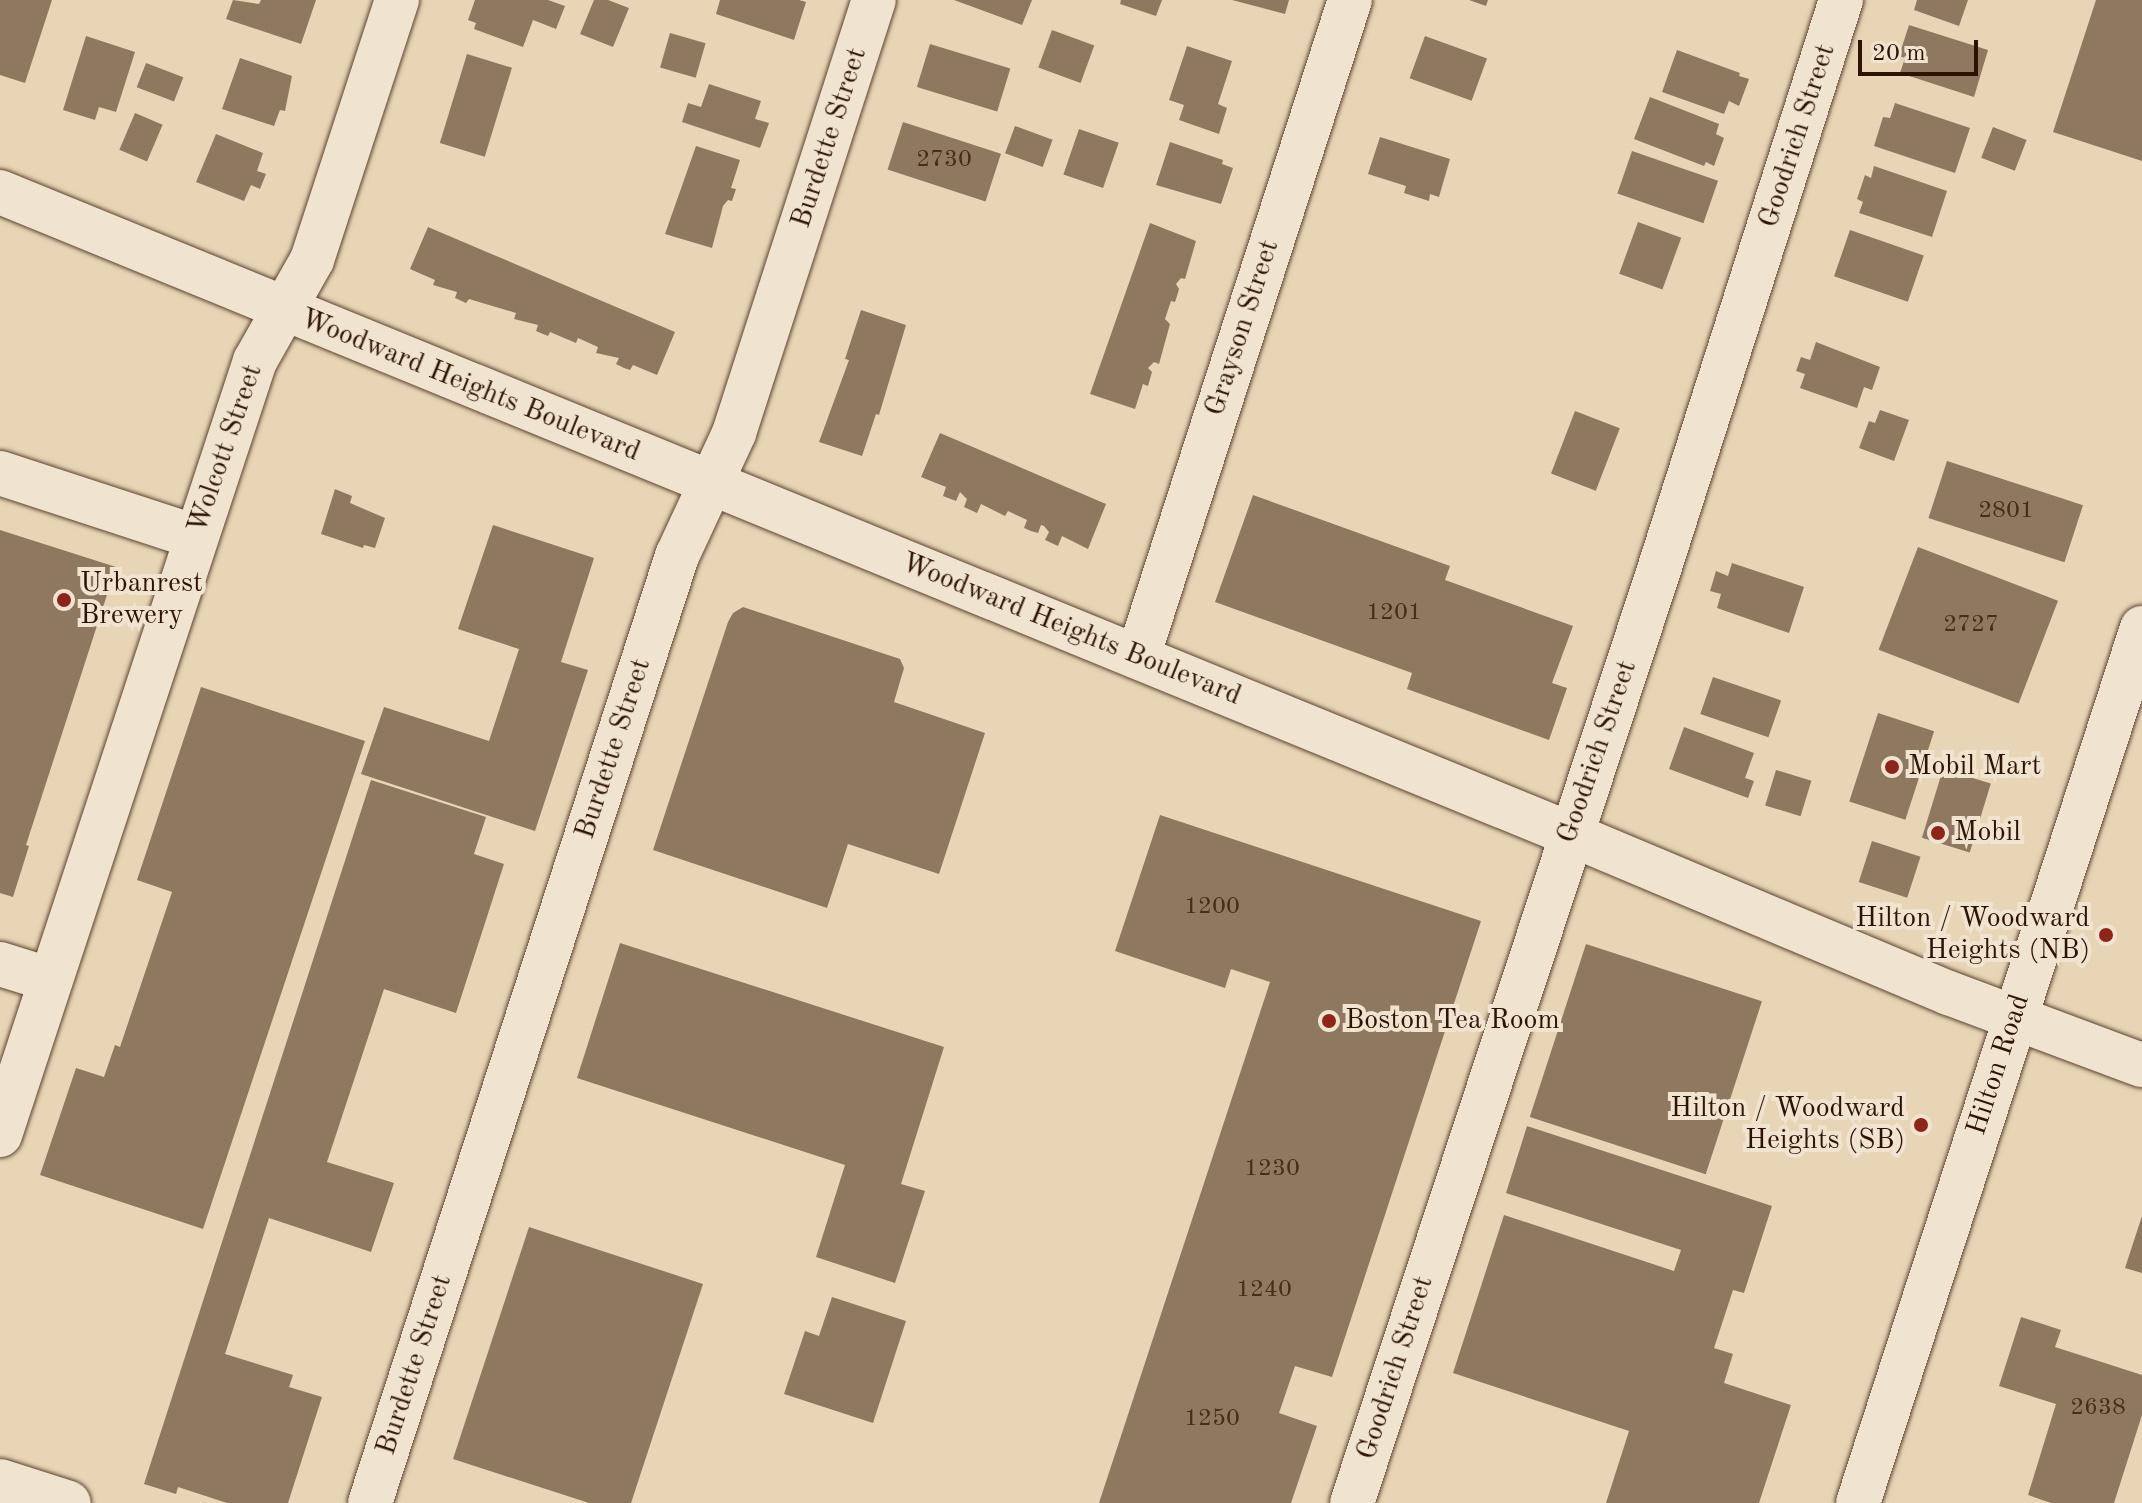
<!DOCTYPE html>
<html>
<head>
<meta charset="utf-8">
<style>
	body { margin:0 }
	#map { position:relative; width:2142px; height:1503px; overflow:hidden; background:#e8d5b6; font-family:"Old Standard TT",serif }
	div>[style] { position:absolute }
	.building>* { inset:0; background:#8f7860; transform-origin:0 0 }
	.roads { filter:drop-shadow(0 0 2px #5d442f) drop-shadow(0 0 2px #5d442f) }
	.minor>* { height:44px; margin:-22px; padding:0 22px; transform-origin:22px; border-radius:22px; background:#f0e4d0 }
	.dots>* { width:22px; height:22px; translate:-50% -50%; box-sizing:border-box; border:4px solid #f0e4d0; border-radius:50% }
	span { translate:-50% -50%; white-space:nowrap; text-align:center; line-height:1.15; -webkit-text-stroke:8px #f0e4d0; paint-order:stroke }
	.number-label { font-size:24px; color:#472c1a }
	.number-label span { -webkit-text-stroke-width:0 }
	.street-label { font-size:28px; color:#2f1302 }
	.poi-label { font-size:28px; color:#2f1302 }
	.left { translate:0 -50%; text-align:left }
	.right { translate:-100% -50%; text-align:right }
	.scale { position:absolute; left:1858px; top:40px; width:120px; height:36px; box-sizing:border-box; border:4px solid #2f1302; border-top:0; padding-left:10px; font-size:24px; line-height:28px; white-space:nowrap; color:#2f1302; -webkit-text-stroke:6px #f0e4d0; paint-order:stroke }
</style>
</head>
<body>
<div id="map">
	<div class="building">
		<div style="clip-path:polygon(0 0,52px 0,25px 83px,0 75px)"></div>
		<div style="clip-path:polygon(233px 0,259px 4px,261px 0,316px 0,301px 44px,226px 19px)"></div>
		<div style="clip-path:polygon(475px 0,548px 0,565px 6px,556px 29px,533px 20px,523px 47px,474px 29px,476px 23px,468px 20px)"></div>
		<div style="clip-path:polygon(594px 0,608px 0,629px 8px,613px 47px,580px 34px)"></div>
		<div style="clip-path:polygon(720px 0,799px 0,806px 2px,794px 40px,716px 14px)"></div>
		<div style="clip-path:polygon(954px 0,1032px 0,1022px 25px)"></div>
		<div style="clip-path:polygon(1121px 0,1162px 0,1156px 16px,1120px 4px)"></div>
		<div style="clip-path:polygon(1232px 0,1289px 0,1285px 14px)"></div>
		<div style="clip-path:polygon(1469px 0,1488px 0,1486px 6px)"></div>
		<div style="clip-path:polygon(1917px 0,1968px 0,1959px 26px,1914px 10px)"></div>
		<div style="clip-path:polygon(2096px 0,2142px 0,2142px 161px,2053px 132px)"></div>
		<div style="clip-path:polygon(1909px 25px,1988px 50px,1974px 97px,1900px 73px,1905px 58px,1899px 56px)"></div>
		<div style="left:1052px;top:30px;width:45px;height:40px;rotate:20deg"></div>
		<div style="left:670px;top:33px;width:37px;height:36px;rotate:16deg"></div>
		<div style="clip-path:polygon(86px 36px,135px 52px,116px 112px,99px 107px,95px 120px,63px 110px)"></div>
		<div style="left:1425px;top:36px;width:66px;height:45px;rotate:20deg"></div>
		<div style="left:930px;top:44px;width:84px;height:45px;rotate:17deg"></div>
		<div style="clip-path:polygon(1187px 46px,1232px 61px,1218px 104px,1227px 108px,1219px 134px,1179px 120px,1184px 105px,1169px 100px)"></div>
		<div style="clip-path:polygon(1677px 50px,1740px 73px,1739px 76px,1749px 79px,1739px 106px,1729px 101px,1724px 114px,1662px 92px)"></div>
		<div style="left:467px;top:54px;width:47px;height:93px;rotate:17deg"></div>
		<div style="clip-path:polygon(240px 58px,292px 76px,285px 111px,280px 110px,274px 126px,222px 109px)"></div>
		<div style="left:146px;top:63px;width:40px;height:26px;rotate:21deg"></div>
		<div style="clip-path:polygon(709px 84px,761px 101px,755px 119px,769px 123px,760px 148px,682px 122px,688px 103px,701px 107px)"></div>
		<div style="clip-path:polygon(1650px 97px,1719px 124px,1716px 134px,1724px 138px,1714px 166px,1706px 162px,1704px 166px,1634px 139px)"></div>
		<div style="clip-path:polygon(1895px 103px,1970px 128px,1955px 173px,1874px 146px,1883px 117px,1890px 118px)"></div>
		<div style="left:135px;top:113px;width:30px;height:40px;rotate:23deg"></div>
		<div style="left:903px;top:122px;width:103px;height:50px;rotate:18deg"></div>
		<div style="left:1015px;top:126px;width:40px;height:29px;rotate:20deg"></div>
		<div style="left:1993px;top:127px;width:36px;height:33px;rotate:21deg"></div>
		<div style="left:1079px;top:129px;width:42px;height:48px;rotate:19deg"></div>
		<div style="clip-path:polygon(216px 134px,263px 153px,257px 171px,266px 174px,260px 189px,251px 185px,244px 201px,196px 182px)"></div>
		<div style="clip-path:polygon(1380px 137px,1450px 159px,1439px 197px,1430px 194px,1429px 201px,1404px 193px,1406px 186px,1368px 174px)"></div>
		<div style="clip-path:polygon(1170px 142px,1223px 160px,1222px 164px,1233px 168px,1221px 204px,1156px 185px)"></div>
		<div style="clip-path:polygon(696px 146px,740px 160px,731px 188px,736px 189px,732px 201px,728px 200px,723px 206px,712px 248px,665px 234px)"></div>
		<div style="left:1632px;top:151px;width:91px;height:45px;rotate:19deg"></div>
		<div style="clip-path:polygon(1874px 166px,1947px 191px,1932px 237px,1859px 213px,1863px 202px,1857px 199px,1865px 175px,1871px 178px)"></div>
		<div style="left:1638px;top:222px;width:46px;height:55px;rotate:20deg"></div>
		<div style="clip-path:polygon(1150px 223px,1196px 241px,1185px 279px,1181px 278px,1176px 284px,1179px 289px,1177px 296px,1175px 302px,1171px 301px,1165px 319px,1170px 324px,1159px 364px,1154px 362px,1148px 368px,1152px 372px,1148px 386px,1143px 384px,1135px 409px,1090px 394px)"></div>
		<div style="clip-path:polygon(428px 227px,675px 332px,657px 375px,633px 365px,630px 370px,624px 368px,616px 364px,619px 358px,596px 353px,598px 347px,578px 338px,576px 343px,550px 332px,548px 336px,543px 334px,536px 331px,538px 325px,514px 319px,516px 313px,469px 299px,466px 303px,455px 298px,457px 292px,433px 285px,435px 280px,410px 269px)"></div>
		<div style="left:1850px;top:230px;width:78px;height:49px;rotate:19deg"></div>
		<div style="clip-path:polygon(861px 310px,906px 325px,879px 415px,876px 414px,862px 456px,819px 442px,849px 360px,845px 359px)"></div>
		<div style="clip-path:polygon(1816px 342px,1880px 367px,1872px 390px,1864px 387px,1857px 408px,1800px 388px,1805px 374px,1796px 371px,1801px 357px,1810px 360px)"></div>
		<div style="clip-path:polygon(1880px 410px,1909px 420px,1894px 461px,1859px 448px,1869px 421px,1875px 423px)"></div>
		<div style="left:1575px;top:411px;width:48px;height:67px;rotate:21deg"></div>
		<div style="clip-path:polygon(940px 433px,1106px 504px,1088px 549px,1062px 536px,1058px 546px,1045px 540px,1049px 532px,1044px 526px,1041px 525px,1038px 533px,1031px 531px,1024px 528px,1027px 520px,1008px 511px,1005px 516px,981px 504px,977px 513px,964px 507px,967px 499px,960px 492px,956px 501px,943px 496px,946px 487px,921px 477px)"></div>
		<div style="left:1947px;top:461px;width:143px;height:60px;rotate:18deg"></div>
		<div style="clip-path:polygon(335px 489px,352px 496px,350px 503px,385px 518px,375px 548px,364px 545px,363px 548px,321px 534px)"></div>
		<div style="clip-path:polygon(1253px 495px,1450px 566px,1445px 580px,1573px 626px,1552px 683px,1567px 688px,1549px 740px,1407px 689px,1412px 673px,1215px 602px)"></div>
		<div style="clip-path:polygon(493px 525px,594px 558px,561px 662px,588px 670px,535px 831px,361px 774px,384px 707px,489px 741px,519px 649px,458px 629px)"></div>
		<div style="clip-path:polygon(0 530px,116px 567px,26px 845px,29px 846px,13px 897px,0 893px)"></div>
		<div style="left:1918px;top:547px;width:150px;height:110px;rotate:21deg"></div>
		<div style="clip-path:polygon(1732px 563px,1804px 587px,1789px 633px,1717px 608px,1721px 594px,1710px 591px,1716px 571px,1728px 576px)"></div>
		<div style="clip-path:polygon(743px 607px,900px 659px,904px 668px,894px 702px,985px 733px,939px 874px,848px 844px,827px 908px,653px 850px,728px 622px,733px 613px)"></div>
		<div style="left:1713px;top:677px;width:72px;height:39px;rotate:19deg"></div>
		<div style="clip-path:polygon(201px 687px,365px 741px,203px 1229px,40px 1175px,76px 1068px,104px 1077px,115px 1045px,120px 1047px,172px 892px,137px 880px)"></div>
		<div style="left:1878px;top:713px;width:59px;height:93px;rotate:18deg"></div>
		<div style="clip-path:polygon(1684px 727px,1754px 753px,1745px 778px,1754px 781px,1748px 798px,1669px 769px)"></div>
		<div style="left:1943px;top:769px;width:50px;height:72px;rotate:17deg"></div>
		<div style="left:1776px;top:770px;width:37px;height:37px;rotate:17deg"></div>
		<div style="clip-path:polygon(371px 780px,486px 817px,474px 854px,504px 864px,456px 1013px,384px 989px,327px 1162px,394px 1183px,371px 1252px,269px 1218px,225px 1354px,293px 1375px,289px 1387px,322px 1397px,288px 1503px,227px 1503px,178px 1487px,176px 1494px,144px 1484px)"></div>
		<div style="clip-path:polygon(1160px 815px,1481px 921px,1332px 1377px,1295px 1366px,1279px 1413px,1317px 1426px,1291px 1503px,1099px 1503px,1270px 982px,1231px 969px,1225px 988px,1115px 951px)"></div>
		<div style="left:1872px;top:841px;width:51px;height:43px;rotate:18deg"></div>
		<div style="clip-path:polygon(620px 943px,944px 1047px,901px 1184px,925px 1191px,895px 1283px,816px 1257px,845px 1165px,577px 1078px)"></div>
		<div style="left:1586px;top:944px;width:185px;height:182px;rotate:18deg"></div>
		<div style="clip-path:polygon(1527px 1126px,1772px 1206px,1744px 1293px,1733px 1290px,1714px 1348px,1733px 1354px,1724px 1383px,1791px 1405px,1759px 1503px,1606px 1503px,1629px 1431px,1453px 1373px,1504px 1215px,1674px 1271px,1681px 1250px,1506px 1193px)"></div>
		<div style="clip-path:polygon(2142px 1216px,2142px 1273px,2125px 1268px)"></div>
		<div style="clip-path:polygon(529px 1227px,703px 1284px,631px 1503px,589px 1503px,453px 1459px)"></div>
		<div style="clip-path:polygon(832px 1297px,906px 1321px,873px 1423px,784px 1394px,805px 1331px,819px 1336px)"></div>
		<div style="clip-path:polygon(2021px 1317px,2061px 1330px,2055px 1347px,2142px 1375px,2142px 1415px,2114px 1503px,2051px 1503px,2028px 1495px,2056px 1404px,1999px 1386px)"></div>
	</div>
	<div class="roads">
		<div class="minor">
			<div style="left:0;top:192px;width:1696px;rotate:22.24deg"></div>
			<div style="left:1570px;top:834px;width:411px;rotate:22.8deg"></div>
			<div style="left:1949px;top:993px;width:206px;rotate:20.5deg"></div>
			<div style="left:0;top:473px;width:206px;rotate:18.1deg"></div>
			<div style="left:1138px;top:657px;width:690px;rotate:-72.12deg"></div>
			<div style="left:0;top:964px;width:53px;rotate:17.4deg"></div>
			<div style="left:0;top:1135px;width:815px;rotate:-71.77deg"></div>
			<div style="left:255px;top:361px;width:116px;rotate:-60.6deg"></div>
			<div style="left:312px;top:260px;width:274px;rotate:-71.9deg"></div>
			<div style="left:0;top:1481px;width:72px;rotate:17.7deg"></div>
			<div style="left:370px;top:1503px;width:996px;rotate:-72.04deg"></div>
			<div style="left:677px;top:556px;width:136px;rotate:-65.1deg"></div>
			<div style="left:734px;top:433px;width:455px;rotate:-72.1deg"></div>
			<div style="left:1352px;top:1503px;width:976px;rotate:-71.79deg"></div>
			<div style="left:1657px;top:576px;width:605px;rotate:-72.28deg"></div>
			<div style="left:1858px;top:1503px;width:920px;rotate:-72.02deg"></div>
		</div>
	</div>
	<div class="dots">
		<div style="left:64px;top:600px;background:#8f2418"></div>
		<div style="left:1892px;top:767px;background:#8f2418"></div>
		<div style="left:1938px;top:833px;background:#8f2418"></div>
		<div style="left:2106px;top:935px;background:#8f2418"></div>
		<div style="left:1329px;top:1021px;background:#8f2418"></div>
		<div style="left:1921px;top:1125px;background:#8f2418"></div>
	</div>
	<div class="number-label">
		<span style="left:944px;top:161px">2730</span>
		<span style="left:2006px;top:512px">2801</span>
		<span style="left:1394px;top:614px">1201</span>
		<span style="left:1971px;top:626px">2727</span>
		<span style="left:1212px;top:908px">1200</span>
		<span style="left:1272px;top:1170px">1230</span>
		<span style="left:1264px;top:1291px">1240</span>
		<span style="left:2098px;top:1409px">2638</span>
		<span style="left:1212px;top:1420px">1250</span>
	</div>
	<div class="street-label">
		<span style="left:1798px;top:136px;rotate:-72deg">Goodrich Street</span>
		<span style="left:830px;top:138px;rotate:-72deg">Burdette Street</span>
		<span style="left:1243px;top:328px;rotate:-72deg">Grayson Street</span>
		<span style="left:470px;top:386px;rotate:22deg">Woodward Heights Boulevard</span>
		<span style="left:226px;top:449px;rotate:-71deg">Wolcott Street</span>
		<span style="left:1071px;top:630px;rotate:22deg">Woodward Heights Boulevard</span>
		<span style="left:614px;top:749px;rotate:-72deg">Burdette Street</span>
		<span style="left:1598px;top:752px;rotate:-71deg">Goodrich Street</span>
		<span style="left:1999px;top:1065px;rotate:-72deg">Hilton Road</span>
		<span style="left:415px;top:1365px;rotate:-72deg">Burdette Street</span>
		<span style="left:1396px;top:1368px;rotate:-72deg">Goodrich Street</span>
	</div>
	<div class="poi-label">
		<span class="left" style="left:80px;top:600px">Urbanrest<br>Brewery</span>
		<span class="left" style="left:1908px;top:767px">Mobil Mart</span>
		<span class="left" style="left:1954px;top:833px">Mobil</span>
		<span class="right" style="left:2090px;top:935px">Hilton / Woodward<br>Heights (NB)</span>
		<span class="left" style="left:1345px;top:1021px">Boston Tea Room</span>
		<span class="right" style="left:1905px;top:1125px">Hilton / Woodward<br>Heights (SB)</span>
	</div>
	<div class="scale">20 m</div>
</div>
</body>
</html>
